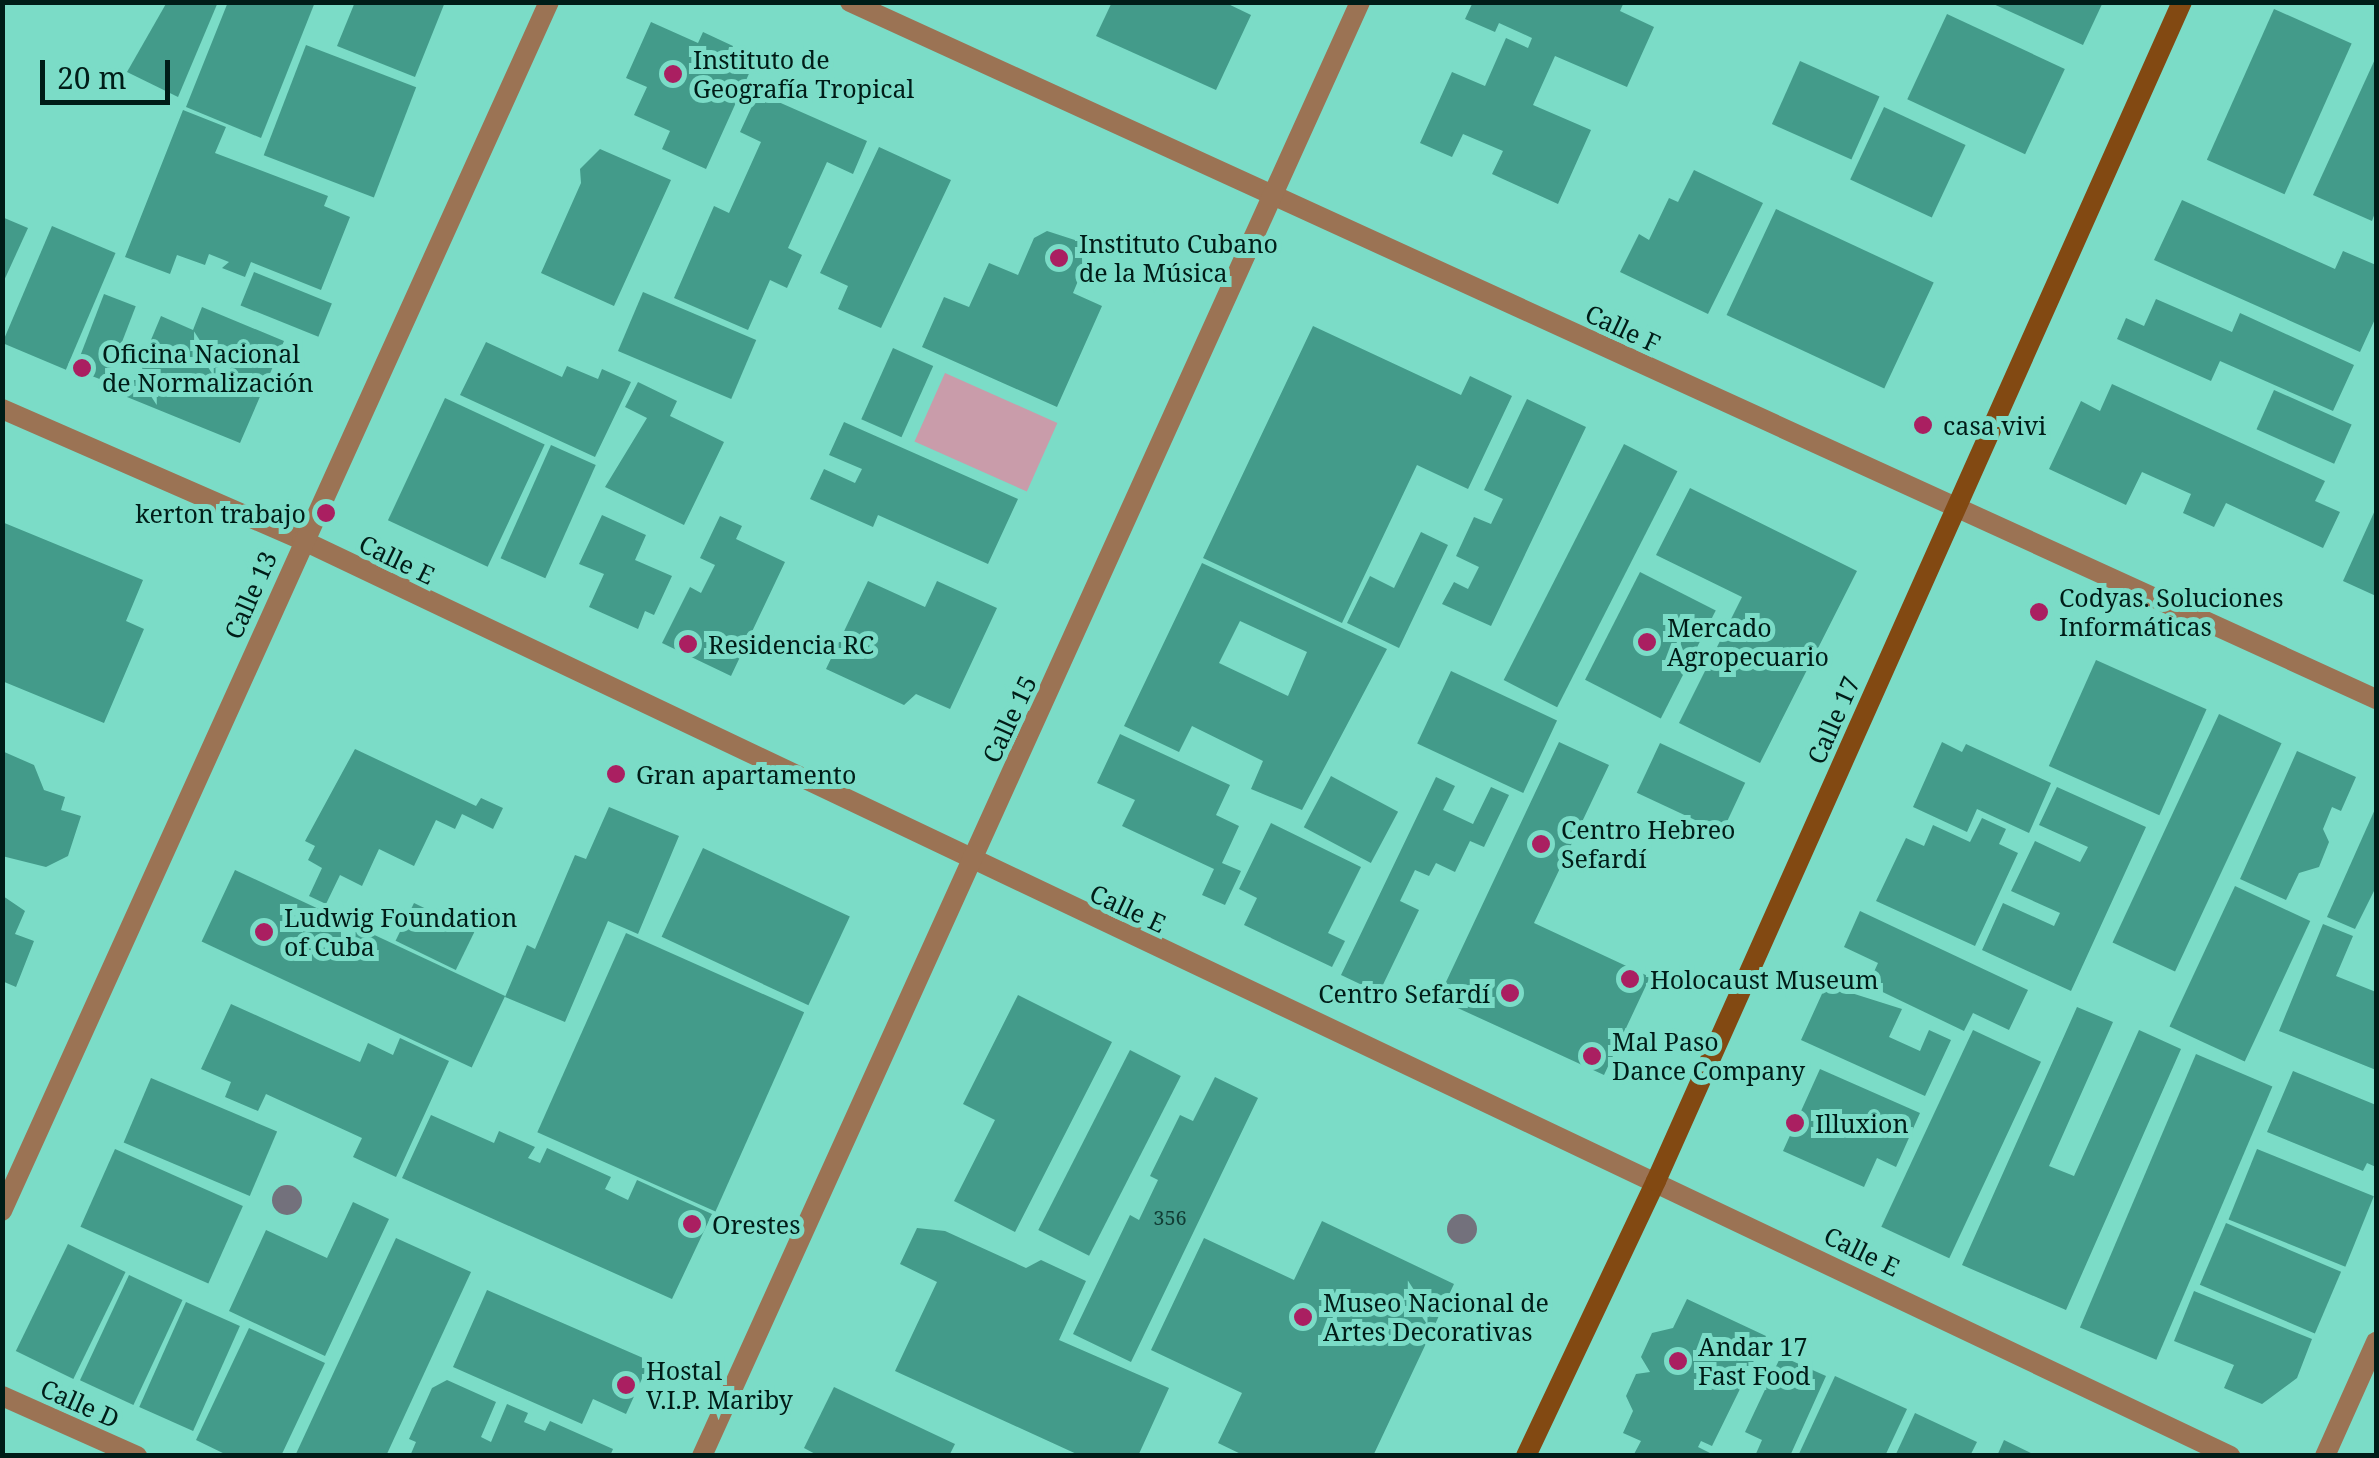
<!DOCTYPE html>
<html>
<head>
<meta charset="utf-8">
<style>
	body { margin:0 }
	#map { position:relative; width:2379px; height:1458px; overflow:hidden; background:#7bdcc7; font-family:"Noto Serif",serif }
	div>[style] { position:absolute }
	.green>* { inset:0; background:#c99caa; transform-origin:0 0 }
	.building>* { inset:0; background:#439b8a; transform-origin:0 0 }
	.street>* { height:20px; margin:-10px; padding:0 10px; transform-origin:10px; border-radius:10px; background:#9b7354 }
	.secondary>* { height:20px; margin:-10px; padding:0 10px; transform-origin:10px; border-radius:10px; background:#824912 }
	.trees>* { width:30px; height:30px; margin:-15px; border-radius:50%; background:#73717c }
	.dots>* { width:28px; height:28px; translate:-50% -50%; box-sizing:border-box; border:5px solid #7bdcc7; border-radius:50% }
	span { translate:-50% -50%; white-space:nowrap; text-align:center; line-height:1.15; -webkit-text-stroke:10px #7bdcc7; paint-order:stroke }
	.number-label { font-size:20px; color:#113c34 }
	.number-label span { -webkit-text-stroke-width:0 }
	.poi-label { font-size:25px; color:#001d18 }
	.left { translate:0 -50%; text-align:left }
	.right { translate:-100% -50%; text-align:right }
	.street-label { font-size:25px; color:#001d18 }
	.frame { position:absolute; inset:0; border:5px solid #001d18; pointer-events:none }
	.scale { position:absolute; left:40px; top:60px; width:130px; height:45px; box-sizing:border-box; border:5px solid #001d18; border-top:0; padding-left:12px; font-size:30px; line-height:35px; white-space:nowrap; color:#001d18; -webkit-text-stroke:8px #7bdcc7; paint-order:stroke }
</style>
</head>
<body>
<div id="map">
	<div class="green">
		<div style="left:945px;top:373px;width:123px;height:75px;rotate:24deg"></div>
	</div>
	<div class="building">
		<div style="clip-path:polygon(167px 2px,218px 2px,178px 97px,127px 72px)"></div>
		<div style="clip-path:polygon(228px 2px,315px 2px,261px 138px,186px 107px)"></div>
		<div style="clip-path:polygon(355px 2px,445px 2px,415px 77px,337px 46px)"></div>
		<div style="clip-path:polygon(1112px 2px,1224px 2px,1251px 15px,1216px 90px,1096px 36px)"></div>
		<div style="clip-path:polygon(1473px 2px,1624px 2px,1620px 11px,1654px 27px,1627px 87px,1555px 56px,1533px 105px,1591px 130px,1558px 204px,1492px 174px,1503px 151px,1463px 134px,1452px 157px,1420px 143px,1452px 72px,1485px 86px,1506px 38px,1528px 48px,1532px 38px,1499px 23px,1495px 32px,1465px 19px)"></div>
		<div style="clip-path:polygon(1989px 2px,2103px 2px,2083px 45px)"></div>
		<div style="left:2274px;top:9px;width:85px;height:165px;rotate:24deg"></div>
		<div style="left:1947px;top:14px;width:130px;height:94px;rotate:25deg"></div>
		<div style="clip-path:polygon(651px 22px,698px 43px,703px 32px,733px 46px,729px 56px,752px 67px,706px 169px,662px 149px,670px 131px,634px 115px,647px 87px,626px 78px)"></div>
		<div style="left:306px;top:45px;width:118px;height:118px;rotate:21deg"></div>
		<div style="clip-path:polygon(2376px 57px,2376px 210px,2372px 221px,2313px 195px)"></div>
		<div style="left:1800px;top:61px;width:87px;height:69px;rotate:24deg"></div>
		<div style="clip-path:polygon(758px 93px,867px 141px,853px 174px,827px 162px,788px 248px,802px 255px,787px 288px,770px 280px,748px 330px,674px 298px,714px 206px,729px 213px,761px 142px,740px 132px)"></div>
		<div style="left:1884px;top:107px;width:90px;height:80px;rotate:25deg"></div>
		<div style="clip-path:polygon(183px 110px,226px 127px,215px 153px,328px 196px,324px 206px,350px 217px,321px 290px,251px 262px,245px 277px,222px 268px,229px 262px,209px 254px,205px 265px,177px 255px,170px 274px,125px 257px)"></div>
		<div style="clip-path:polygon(879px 147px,951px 180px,881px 328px,838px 309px,848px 286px,820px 273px)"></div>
		<div style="clip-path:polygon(600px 149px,671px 180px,614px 306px,541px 273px,581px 183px,580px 169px)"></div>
		<div style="clip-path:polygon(1694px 170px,1763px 203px,1708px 314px,1620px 272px,1639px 234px,1649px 240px,1669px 198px,1678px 202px)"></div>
		<div style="clip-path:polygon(2182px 200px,2335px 269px,2343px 251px,2376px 265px,2376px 317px,2360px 352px,2154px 260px)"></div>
		<div style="left:1776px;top:209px;width:174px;height:117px;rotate:25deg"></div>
		<div style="clip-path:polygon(2px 217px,28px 228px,2px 285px)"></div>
		<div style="left:52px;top:226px;width:69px;height:127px;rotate:23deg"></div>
		<div style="clip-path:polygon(1047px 231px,1081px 242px,1088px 257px,1073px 293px,1102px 306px,1057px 407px,922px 347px,944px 297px,969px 307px,989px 263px,1018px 275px,1034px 238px)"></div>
		<div style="left:254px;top:272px;width:84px;height:36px;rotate:22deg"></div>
		<div style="left:643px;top:292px;width:123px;height:64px;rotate:23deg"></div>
		<div style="left:104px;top:294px;width:34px;height:81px;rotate:21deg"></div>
		<div style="clip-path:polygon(2156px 299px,2232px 332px,2240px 313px,2354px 365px,2333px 411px,2220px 361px,2211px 381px,2117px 339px,2126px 318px,2144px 326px)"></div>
		<div style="clip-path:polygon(202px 307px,284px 341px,240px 443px,127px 397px,161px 316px,193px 330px)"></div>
		<div style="clip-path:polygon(1313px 326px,1461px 395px,1470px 376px,1512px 396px,1468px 489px,1417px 465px,1342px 623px,1203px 558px)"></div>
		<div style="clip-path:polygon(486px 342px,562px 377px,567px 366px,598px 379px,602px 369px,631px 382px,595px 457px,460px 395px)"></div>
		<div style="left:893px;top:348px;width:44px;height:78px;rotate:24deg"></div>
		<div style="clip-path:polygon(638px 382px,677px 401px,670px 416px,724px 442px,684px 525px,605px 487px,647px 418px,625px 407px)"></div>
		<div style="clip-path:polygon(2112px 384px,2325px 481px,2315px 501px,2340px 512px,2323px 548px,2226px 503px,2214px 527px,2183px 513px,2191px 494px,2142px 472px,2126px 505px,2049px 469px,2081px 401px,2100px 411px)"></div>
		<div style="left:2274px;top:390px;width:85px;height:43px;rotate:24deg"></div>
		<div style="left:445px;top:398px;width:110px;height:135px;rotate:25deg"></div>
		<div style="clip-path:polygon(1527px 399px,1586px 427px,1491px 626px,1442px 604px,1454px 582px,1468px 589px,1479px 567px,1456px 556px,1474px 517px,1491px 524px,1503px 499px,1484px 490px)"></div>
		<div style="clip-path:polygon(844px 422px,1018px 499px,988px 564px,878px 515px,873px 527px,810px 499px,824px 469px,855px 483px,862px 469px,829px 455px)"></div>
		<div style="left:1624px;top:444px;width:60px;height:265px;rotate:27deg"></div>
		<div style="left:551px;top:445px;width:49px;height:124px;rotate:24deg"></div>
		<div style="clip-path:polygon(1690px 488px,1857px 571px,1760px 763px,1679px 723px,1742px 597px,1656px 555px)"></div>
		<div style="clip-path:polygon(2376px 508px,2376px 596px,2343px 581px)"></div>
		<div style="clip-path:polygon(602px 515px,646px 535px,635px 560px,672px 576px,654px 615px,645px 611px,638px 629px,589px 607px,604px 574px,579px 564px)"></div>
		<div style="clip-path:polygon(720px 516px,742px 526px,736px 539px,785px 562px,731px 676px,662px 643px,690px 587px,701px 593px,715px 565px,700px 558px)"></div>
		<div style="clip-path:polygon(2px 522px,143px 580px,126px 621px,144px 629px,104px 723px,2px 681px)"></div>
		<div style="clip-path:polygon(1421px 532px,1448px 545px,1399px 648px,1347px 623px,1370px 576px,1394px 588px)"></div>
		<div style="clip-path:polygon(evenodd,1202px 563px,1387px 649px,1302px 810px,1251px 789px,1263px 761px,1192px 726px,1179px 752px,1124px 726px,1202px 563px,1240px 621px,1307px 652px,1288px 696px,1219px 663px,1240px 621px)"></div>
		<div style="left:1640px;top:572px;width:85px;height:121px;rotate:27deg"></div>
		<div style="clip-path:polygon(868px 581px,925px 607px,937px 581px,997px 608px,950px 709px,916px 694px,904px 705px,826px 669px)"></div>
		<div style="left:2096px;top:660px;width:121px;height:116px;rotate:24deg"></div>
		<div style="left:1451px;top:671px;width:117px;height:80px;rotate:25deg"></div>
		<div style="left:2219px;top:714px;width:69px;height:252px;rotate:25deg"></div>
		<div style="clip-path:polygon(1120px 734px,1230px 785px,1216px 815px,1239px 826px,1222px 863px,1241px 871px,1225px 905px,1202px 895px,1214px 869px,1122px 826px,1135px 800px,1097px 783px)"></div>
		<div style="clip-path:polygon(1559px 742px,1609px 765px,1534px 923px,1650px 977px,1604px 1075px,1438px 999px)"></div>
		<div style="clip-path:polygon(1942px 742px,1962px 752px,1966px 744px,2051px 783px,2029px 833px,1977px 809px,1967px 832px,1913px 807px)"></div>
		<div style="left:1660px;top:743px;width:94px;height:55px;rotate:25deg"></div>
		<div style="clip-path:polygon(355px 749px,476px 806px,481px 798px,503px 808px,493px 829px,462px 814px,455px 829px,436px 820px,414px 866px,379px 849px,362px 886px,340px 875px,326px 904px,309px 896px,322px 868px,308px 860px,315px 846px,305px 841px)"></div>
		<div style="clip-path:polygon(2px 751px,34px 765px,44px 790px,65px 797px,61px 810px,81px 816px,68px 856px,46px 867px,2px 856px)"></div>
		<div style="clip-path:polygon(2297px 751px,2356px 777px,2341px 811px,2332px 807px,2323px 829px,2329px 842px,2319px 867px,2299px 873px,2286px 900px,2240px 879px)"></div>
		<div style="left:1331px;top:776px;width:76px;height:58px;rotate:28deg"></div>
		<div style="clip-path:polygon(1436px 777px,1455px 786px,1443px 810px,1473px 824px,1491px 787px,1509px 795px,1484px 847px,1470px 841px,1455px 872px,1436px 863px,1429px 876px,1415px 870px,1400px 901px,1419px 910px,1379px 993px,1341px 975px)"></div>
		<div style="clip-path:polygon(2057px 787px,2146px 827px,2071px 991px,1982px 950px,2003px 903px,2054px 926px,2060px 913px,2011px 891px,2035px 841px,2080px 862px,2088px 847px,2039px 825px)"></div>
		<div style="clip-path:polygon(609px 807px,679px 836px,638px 934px,608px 921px,565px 1022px,505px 997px,527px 945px,535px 949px,575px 855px,586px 859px)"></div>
		<div style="clip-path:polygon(2376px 807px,2376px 887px,2355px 929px,2327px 917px)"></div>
		<div style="clip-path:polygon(1982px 818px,2006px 829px,1999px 844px,2018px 853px,1975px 946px,1876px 901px,1906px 838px,1924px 846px,1933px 825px,1970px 842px)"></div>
		<div style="clip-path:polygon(1271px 823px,1361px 867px,1328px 933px,1345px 941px,1332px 967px,1244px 925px,1257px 898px,1239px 889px)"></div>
		<div style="left:703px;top:848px;width:162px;height:98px;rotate:25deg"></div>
		<div style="left:235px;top:870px;width:298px;height:79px;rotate:25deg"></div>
		<div style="left:2235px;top:886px;width:83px;height:155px;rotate:25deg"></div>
		<div style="clip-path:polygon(3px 896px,25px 911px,15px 934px,34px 941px,16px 987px,2px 981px)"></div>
		<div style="left:414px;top:903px;width:67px;height:42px;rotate:26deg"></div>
		<div style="clip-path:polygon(1860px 911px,2028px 990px,2009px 1030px,1973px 1013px,1964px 1031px,1868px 985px,1878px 963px,1844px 947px)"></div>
		<div style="clip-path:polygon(2323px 924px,2353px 936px,2336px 976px,2376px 992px,2376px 1070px,2279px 1031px)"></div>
		<div style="left:626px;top:933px;width:195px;height:218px;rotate:24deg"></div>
		<div style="clip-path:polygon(1826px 985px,1902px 1009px,1889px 1037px,1920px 1051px,1929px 1030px,1951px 1040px,1925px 1096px,1801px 1040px)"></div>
		<div style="clip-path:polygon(1018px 995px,1112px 1042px,1015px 1232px,954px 1201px,995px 1120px,963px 1104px)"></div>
		<div style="clip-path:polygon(231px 1004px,360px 1062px,368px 1043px,393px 1055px,400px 1038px,449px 1061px,396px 1177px,353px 1157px,362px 1138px,266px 1094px,258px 1111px,225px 1097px,231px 1082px,201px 1069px)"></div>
		<div style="clip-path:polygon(2077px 1007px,2113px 1022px,2049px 1166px,2074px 1176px,2139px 1030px,2181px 1049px,2066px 1310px,1962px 1265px)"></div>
		<div style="left:1973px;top:1030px;width:75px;height:217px;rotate:25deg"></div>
		<div style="left:1130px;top:1050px;width:57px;height:202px;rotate:27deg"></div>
		<div style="left:2196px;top:1054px;width:83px;height:297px;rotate:23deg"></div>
		<div style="clip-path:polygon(1820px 1069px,1920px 1113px,1896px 1167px,1877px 1158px,1864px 1187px,1783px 1151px)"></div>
		<div style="clip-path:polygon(2293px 1071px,2376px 1105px,2376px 1167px,2367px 1163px,2363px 1171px,2267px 1132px)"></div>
		<div style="clip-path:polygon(1215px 1077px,1258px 1098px,1131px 1362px,1073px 1334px,1130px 1215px,1139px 1220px,1158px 1180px,1150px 1176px,1180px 1115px,1193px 1121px)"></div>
		<div style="left:151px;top:1078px;width:137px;height:70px;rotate:23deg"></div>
		<div style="clip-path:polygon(431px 1115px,494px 1143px,499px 1131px,535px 1147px,528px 1158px,540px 1163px,547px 1148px,611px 1177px,605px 1189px,628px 1200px,637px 1180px,712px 1214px,672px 1299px,402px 1178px)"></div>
		<div style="left:115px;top:1149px;width:140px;height:85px;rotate:24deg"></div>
		<div style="left:2257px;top:1149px;width:126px;height:76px;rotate:22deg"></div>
		<div style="clip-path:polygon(353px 1202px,389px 1219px,325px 1356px,229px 1311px,266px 1230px,327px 1258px)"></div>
		<div style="clip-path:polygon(1322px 1221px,1454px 1284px,1373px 1456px,1245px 1456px,1218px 1443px,1242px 1393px,1151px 1350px,1204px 1238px,1294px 1280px)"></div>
		<div style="left:2226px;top:1223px;width:125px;height:67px;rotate:23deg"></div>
		<div style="clip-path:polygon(917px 1228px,945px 1231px,1026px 1268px,1041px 1260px,1086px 1281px,1059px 1340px,1169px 1388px,1138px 1456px,1081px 1456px,895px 1371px,937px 1282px,900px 1264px)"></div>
		<div style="clip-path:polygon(396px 1238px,471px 1272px,386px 1456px,295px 1456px)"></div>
		<div style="left:68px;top:1244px;width:64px;height:119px;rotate:26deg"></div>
		<div style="left:129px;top:1275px;width:59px;height:116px;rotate:25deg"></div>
		<div style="clip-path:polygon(487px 1290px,650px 1361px,626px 1414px,593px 1399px,582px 1424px,453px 1367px)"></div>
		<div style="clip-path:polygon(2194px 1291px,2312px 1339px,2297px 1378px,2262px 1404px,2224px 1388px,2234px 1365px,2174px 1341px)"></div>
		<div style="clip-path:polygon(1687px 1299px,1766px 1336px,1712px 1446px,1701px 1441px,1698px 1447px,1716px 1456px,1633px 1456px,1641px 1441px,1623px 1433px,1633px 1411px,1626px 1396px,1636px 1374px,1650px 1372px,1641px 1357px,1652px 1333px,1673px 1328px)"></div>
		<div style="left:186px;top:1302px;width:59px;height:115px;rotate:24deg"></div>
		<div style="clip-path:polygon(249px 1328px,325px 1363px,281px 1456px,229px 1456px,196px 1440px)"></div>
		<div style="clip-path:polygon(1781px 1356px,1826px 1376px,1790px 1456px,1755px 1456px,1762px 1440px,1745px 1432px)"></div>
		<div style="clip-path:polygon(1835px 1376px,1907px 1409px,1885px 1456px,1798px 1456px)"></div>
		<div style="clip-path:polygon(447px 1380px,496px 1402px,481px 1437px,491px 1442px,507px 1404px,528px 1413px,524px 1422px,545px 1431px,550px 1421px,613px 1449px,610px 1456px,410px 1456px,416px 1442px,409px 1439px,432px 1388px)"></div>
		<div style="clip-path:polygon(834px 1387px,955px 1444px,949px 1456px,819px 1456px,804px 1448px)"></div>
		<div style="clip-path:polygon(1915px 1413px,1977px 1442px,1970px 1456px,1896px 1454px)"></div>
		<div style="clip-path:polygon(2004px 1440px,2037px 1456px,1997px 1456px)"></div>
	</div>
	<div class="street">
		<div style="left:850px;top:2px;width:1678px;rotate:24.55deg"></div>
		<div style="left:2px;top:409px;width:327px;rotate:23.6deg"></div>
		<div style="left:302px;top:540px;width:2135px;rotate:25.41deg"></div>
		<div style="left:2px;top:1211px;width:1327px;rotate:-65.66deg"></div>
		<div style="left:2px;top:1396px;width:148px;rotate:24deg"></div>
		<div style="left:702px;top:1456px;width:1596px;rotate:-65.65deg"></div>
		<div style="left:2325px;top:1456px;width:125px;rotate:-65.9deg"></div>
	</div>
	<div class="secondary">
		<div style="left:1526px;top:1456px;width:304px;rotate:-64.7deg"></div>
		<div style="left:1656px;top:1181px;width:1291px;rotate:-65.96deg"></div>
	</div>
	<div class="trees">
		<div style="left:287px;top:1200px"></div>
		<div style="left:1462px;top:1229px"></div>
	</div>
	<div class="dots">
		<div style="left:673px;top:74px;background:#aa1f61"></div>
		<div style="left:1059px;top:258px;background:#aa1f61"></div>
		<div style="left:82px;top:368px;background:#aa1f61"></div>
		<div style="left:1923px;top:425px;background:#aa1f61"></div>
		<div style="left:326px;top:513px;background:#aa1f61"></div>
		<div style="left:2039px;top:612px;background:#aa1f61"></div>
		<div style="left:1647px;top:642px;background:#aa1f61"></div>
		<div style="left:688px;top:644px;background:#aa1f61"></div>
		<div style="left:616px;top:774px;background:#aa1f61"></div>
		<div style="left:1541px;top:844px;background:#aa1f61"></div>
		<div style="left:264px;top:932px;background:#aa1f61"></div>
		<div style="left:1630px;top:979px;background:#aa1f61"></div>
		<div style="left:1510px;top:993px;background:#aa1f61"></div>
		<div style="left:1592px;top:1056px;background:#aa1f61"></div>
		<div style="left:1795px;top:1123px;background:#aa1f61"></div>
		<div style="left:692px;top:1224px;background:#aa1f61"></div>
		<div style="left:1303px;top:1317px;background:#aa1f61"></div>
		<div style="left:1678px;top:1361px;background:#aa1f61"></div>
		<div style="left:626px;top:1385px;background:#aa1f61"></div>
	</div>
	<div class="number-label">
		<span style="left:1170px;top:1217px">356</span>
	</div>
	<div class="poi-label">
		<span class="left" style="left:693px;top:74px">Instituto de<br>Geografía Tropical</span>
		<span class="left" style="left:1079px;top:258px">Instituto Cubano<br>de la Música</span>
		<span class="left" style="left:102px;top:368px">Oficina Nacional<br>de Normalización</span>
		<span class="left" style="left:1943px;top:425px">casa vivi</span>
		<span class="right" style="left:306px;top:513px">kerton trabajo</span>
		<span class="left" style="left:2059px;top:612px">Codyas. Soluciones<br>Informáticas</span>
		<span class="left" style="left:1667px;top:642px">Mercado<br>Agropecuario</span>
		<span class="left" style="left:708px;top:644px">Residencia RC</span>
		<span class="left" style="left:636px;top:774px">Gran apartamento</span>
		<span class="left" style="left:1561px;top:844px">Centro Hebreo<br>Sefardí</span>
		<span class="left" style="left:284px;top:932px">Ludwig Foundation<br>of Cuba</span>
		<span class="left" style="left:1650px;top:979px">Holocaust Museum</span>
		<span class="right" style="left:1490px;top:993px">Centro Sefardí</span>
		<span class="left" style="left:1612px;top:1056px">Mal Paso<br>Dance Company</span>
		<span class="left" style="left:1815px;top:1123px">Illuxion</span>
		<span class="left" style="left:712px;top:1224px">Orestes</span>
		<span class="left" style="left:1323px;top:1317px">Museo Nacional de<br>Artes Decorativas</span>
		<span class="left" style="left:1698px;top:1361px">Andar 17<br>Fast Food</span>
		<span class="left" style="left:646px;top:1385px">Hostal<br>V.I.P. Mariby</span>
	</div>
	<div class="street-label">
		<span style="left:1623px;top:328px;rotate:25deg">Calle F</span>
		<span style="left:397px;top:559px;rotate:26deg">Calle E</span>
		<span style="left:250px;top:595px;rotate:-66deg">Calle 13</span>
		<span style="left:1009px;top:719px;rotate:-65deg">Calle 15</span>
		<span style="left:1833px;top:720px;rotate:-66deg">Calle 17</span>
		<span style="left:1128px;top:908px;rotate:25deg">Calle E</span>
		<span style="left:1862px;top:1251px;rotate:26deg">Calle E</span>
		<span style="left:80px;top:1403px;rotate:24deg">Calle D</span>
	</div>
	<div class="frame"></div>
	<div class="scale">20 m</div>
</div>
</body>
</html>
